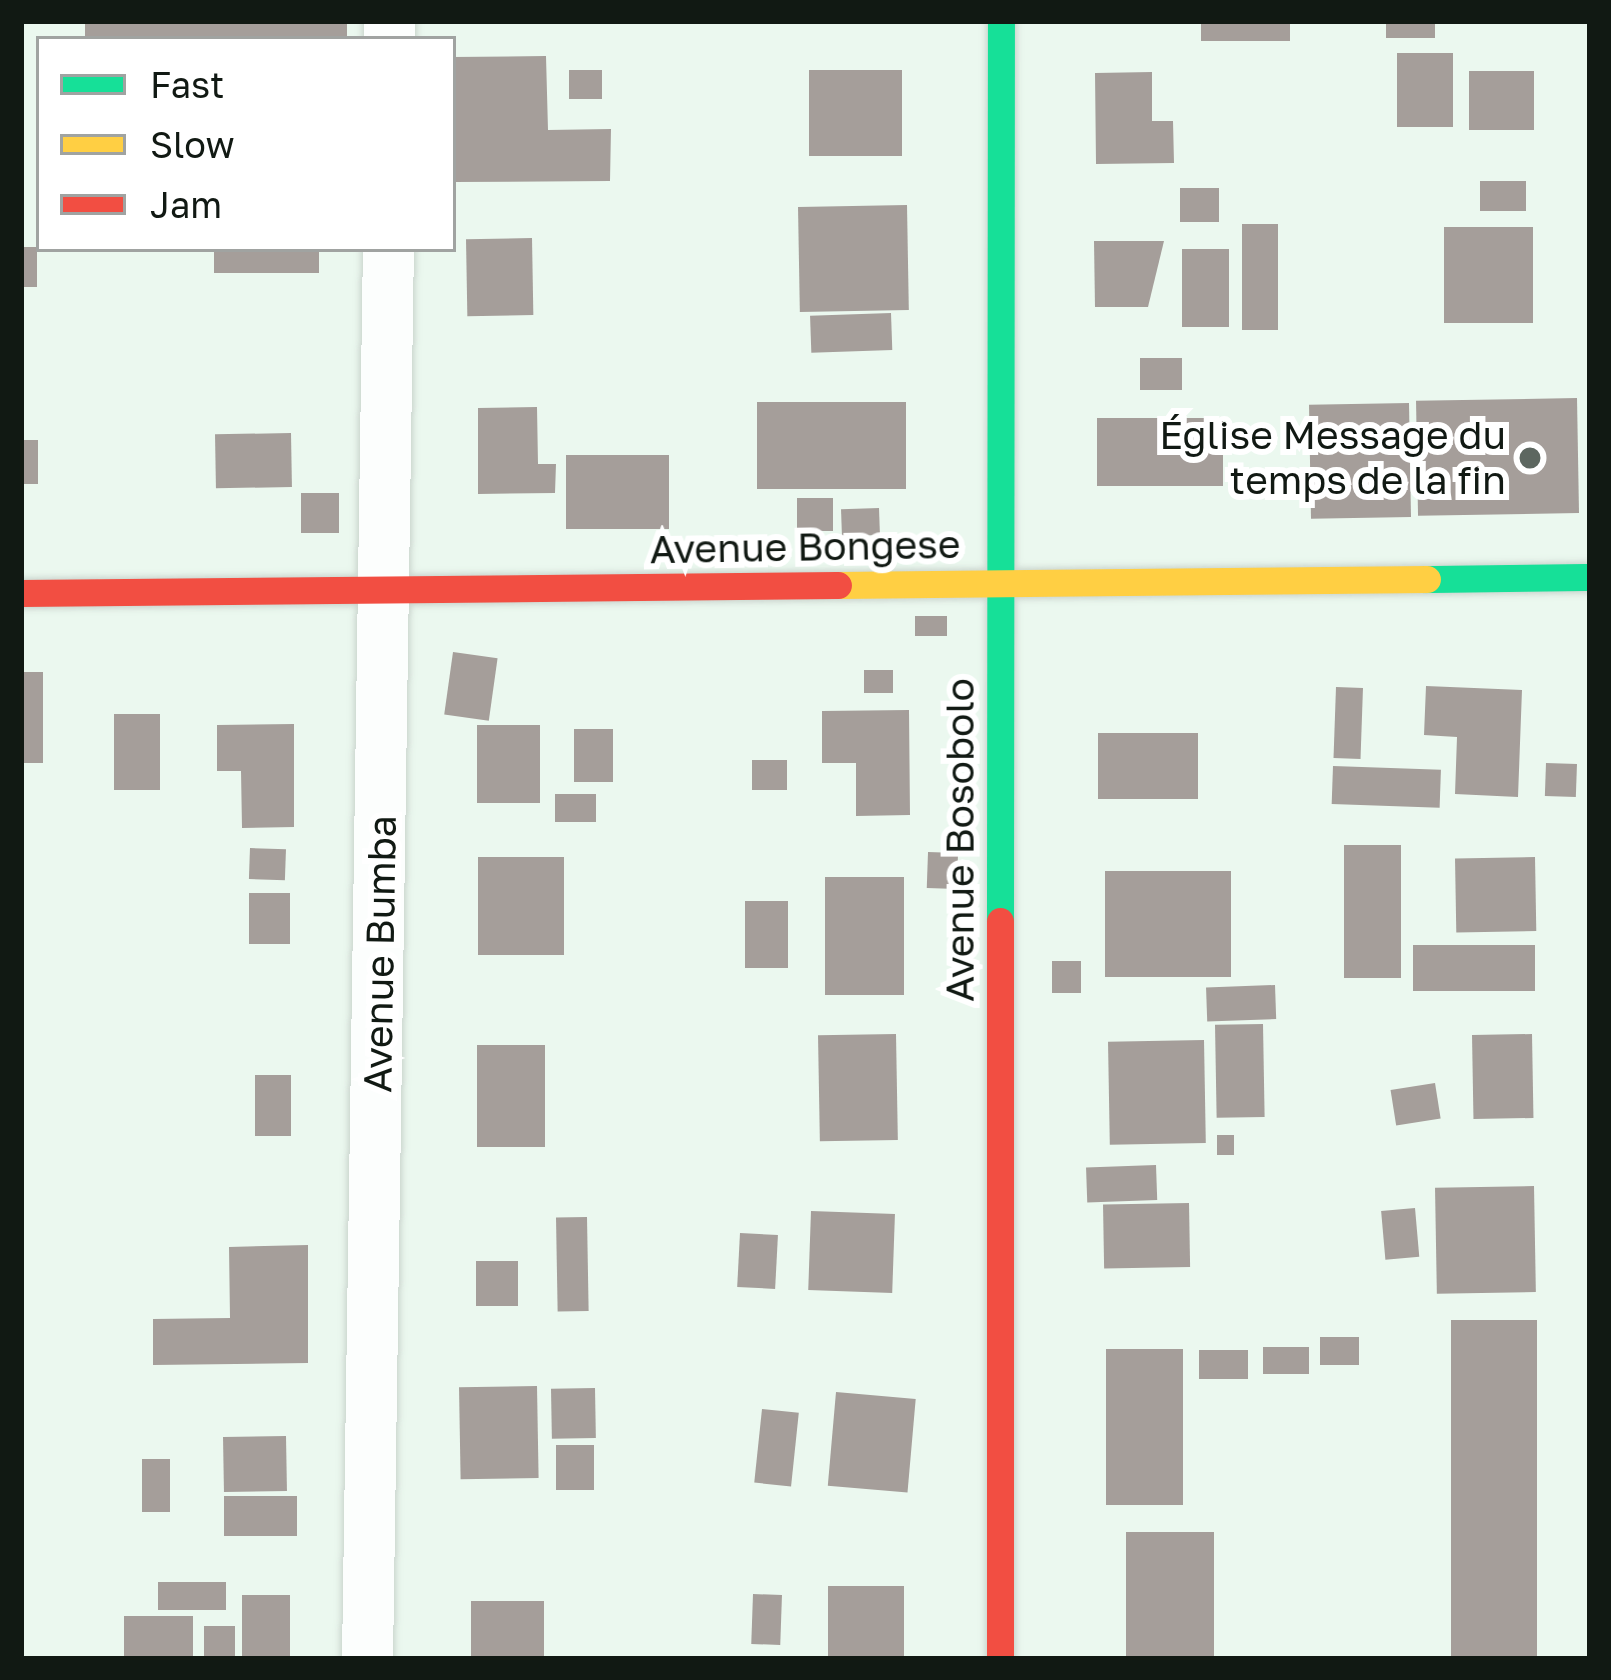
<!DOCTYPE html>
<html>
<head>
<meta charset="utf-8">
<style>
	body { margin:0 }
	#map { position:relative; width:1611px; height:1680px; overflow:hidden; background:#ebf8ef; font-family:"Golos Text",sans-serif }
	div>[style] { position:absolute }
	.building>* { inset:0; background:#a59e9a; transform-origin:0 0 }
	.roads { filter:drop-shadow(0 0 3px #cbd5ce) drop-shadow(0 0 3px #cbd5ce) }
	.street>* { height:51px; margin:-25.5px; padding:0 25.5px; transform-origin:25.5px; border-radius:25.5px; background:#fcfefd }
	.fast>* { height:27px; margin:-13.5px; padding:0 13.5px; transform-origin:13.5px; border-radius:13.5px; background:#16e098 }
	.slow>* { height:27px; margin:-13.5px; padding:0 13.5px; transform-origin:13.5px; border-radius:13.5px; background:#ffcf43 }
	.jam>* { height:27px; margin:-13.5px; padding:0 13.5px; transform-origin:13.5px; border-radius:13.5px; background:#f24e42 }
	.dots>* { width:33px; height:33px; translate:-50% -50%; box-sizing:border-box; border:6px solid #fff; border-radius:50% }
	span { translate:-50% -50%; white-space:nowrap; text-align:center; line-height:1.15; -webkit-text-stroke:12px #fff; paint-order:stroke }
	.poi-label { font-size:39px; color:#111913 }
	.right { translate:-100% -50%; text-align:right }
	.street-label { font-size:39px; color:#111913 }
	.frame { position:absolute; inset:0; border:24px solid #111913; pointer-events:none }
	.legend { position:absolute; left:36px; top:36px; width:420px; height:216px; box-sizing:border-box; background:#fff; border:3px solid #a0a3a1; margin:0; padding:15px 21px; list-style:none; font-size:36px; color:#111913 }
	.legend li { display:flex; align-items:center; gap:24px; height:60px }
	.legend b { width:60px; border:3px solid #a0a3a1 }
</style>
</head>
<body>
<div id="map">
	<div class="building">
		<div style="left:85px;top:21px;width:262px;height:18px"></div>
		<div style="left:1201px;top:21px;width:89px;height:20px"></div>
		<div style="left:1386px;top:21px;width:49px;height:17px"></div>
		<div style="left:1397px;top:53px;width:56px;height:74px"></div>
		<div style="clip-path:polygon(546px 56px,548px 130px,611px 129px,610px 181px,453px 182px,453px 57px)"></div>
		<div style="left:602px;top:70px;width:29px;height:33px;rotate:90deg"></div>
		<div style="left:809px;top:70px;width:93px;height:86px"></div>
		<div style="left:1469px;top:71px;width:65px;height:59px"></div>
		<div style="clip-path:polygon(1152px 72px,1152px 121px,1173px 121px,1174px 163px,1096px 164px,1095px 73px)"></div>
		<div style="left:1526px;top:181px;width:30px;height:46px;rotate:90deg"></div>
		<div style="left:1180px;top:188px;width:39px;height:34px"></div>
		<div style="left:907px;top:205px;width:105px;height:109px;rotate:89deg"></div>
		<div style="left:1242px;top:224px;width:36px;height:106px"></div>
		<div style="left:1533px;top:227px;width:96px;height:89px;rotate:90deg"></div>
		<div style="left:532px;top:238px;width:77px;height:66px;rotate:89deg"></div>
		<div style="clip-path:polygon(1094px 241px,1164px 241px,1148px 307px,1095px 307px)"></div>
		<div style="left:21px;top:247px;width:16px;height:40px"></div>
		<div style="left:214px;top:249px;width:105px;height:24px"></div>
		<div style="left:1182px;top:249px;width:47px;height:78px"></div>
		<div style="left:891px;top:313px;width:37px;height:81px;rotate:88deg"></div>
		<div style="left:1140px;top:358px;width:42px;height:32px"></div>
		<div style="left:1577px;top:398px;width:115px;height:161px;rotate:89deg"></div>
		<div style="left:906px;top:402px;width:87px;height:149px;rotate:90deg"></div>
		<div style="left:1409px;top:403px;width:114px;height:100px;rotate:89deg"></div>
		<div style="clip-path:polygon(537px 407px,538px 464px,556px 464px,555px 493px,478px 494px,478px 408px)"></div>
		<div style="left:1223px;top:418px;width:68px;height:126px;rotate:90deg"></div>
		<div style="left:291px;top:433px;width:54px;height:76px;rotate:89deg"></div>
		<div style="left:21px;top:440px;width:17px;height:44px"></div>
		<div style="left:669px;top:455px;width:74px;height:103px;rotate:90deg"></div>
		<div style="left:339px;top:493px;width:40px;height:38px;rotate:90deg"></div>
		<div style="left:797px;top:498px;width:36px;height:33px"></div>
		<div style="left:879px;top:508px;width:27px;height:38px;rotate:88deg"></div>
		<div style="left:915px;top:616px;width:32px;height:20px"></div>
		<div style="left:453px;top:652px;width:45px;height:63px;rotate:8deg"></div>
		<div style="left:864px;top:670px;width:29px;height:23px"></div>
		<div style="left:21px;top:672px;width:22px;height:91px"></div>
		<div style="clip-path:polygon(1426px 686px,1522px 690px,1518px 797px,1455px 794px,1457px 737px,1424px 735px)"></div>
		<div style="left:1336px;top:687px;width:27px;height:71px;rotate:2deg"></div>
		<div style="clip-path:polygon(909px 710px,910px 815px,856px 816px,856px 763px,822px 763px,822px 711px)"></div>
		<div style="left:114px;top:714px;width:46px;height:76px"></div>
		<div style="clip-path:polygon(294px 724px,294px 827px,242px 828px,241px 771px,217px 771px,217px 725px)"></div>
		<div style="left:540px;top:725px;width:78px;height:63px;rotate:90deg"></div>
		<div style="left:574px;top:729px;width:39px;height:53px"></div>
		<div style="left:1198px;top:733px;width:66px;height:100px;rotate:90deg"></div>
		<div style="left:752px;top:760px;width:35px;height:30px"></div>
		<div style="left:1546px;top:763px;width:31px;height:33px;rotate:2deg"></div>
		<div style="left:1333px;top:766px;width:108px;height:38px;rotate:2deg"></div>
		<div style="left:555px;top:794px;width:41px;height:28px"></div>
		<div style="left:1401px;top:845px;width:133px;height:57px;rotate:90deg"></div>
		<div style="left:250px;top:848px;width:36px;height:31px;rotate:2deg"></div>
		<div style="left:958px;top:853px;width:36px;height:30px;rotate:92deg"></div>
		<div style="left:564px;top:857px;width:98px;height:86px;rotate:90deg"></div>
		<div style="left:1535px;top:857px;width:74px;height:80px;rotate:89deg"></div>
		<div style="left:1231px;top:871px;width:106px;height:126px;rotate:90deg"></div>
		<div style="left:904px;top:877px;width:118px;height:79px;rotate:90deg"></div>
		<div style="left:249px;top:893px;width:41px;height:51px"></div>
		<div style="left:745px;top:901px;width:43px;height:67px"></div>
		<div style="left:1535px;top:945px;width:46px;height:122px;rotate:90deg"></div>
		<div style="left:1052px;top:961px;width:29px;height:32px"></div>
		<div style="left:1275px;top:985px;width:34px;height:69px;rotate:88deg"></div>
		<div style="left:1263px;top:1024px;width:93px;height:48px;rotate:89deg"></div>
		<div style="left:896px;top:1034px;width:106px;height:78px;rotate:89deg"></div>
		<div style="left:1532px;top:1034px;width:84px;height:60px;rotate:89deg"></div>
		<div style="left:1204px;top:1040px;width:103px;height:96px;rotate:89deg"></div>
		<div style="left:545px;top:1045px;width:102px;height:68px;rotate:90deg"></div>
		<div style="left:255px;top:1075px;width:36px;height:61px"></div>
		<div style="left:1435px;top:1083px;width:36px;height:45px;rotate:81deg"></div>
		<div style="left:1217px;top:1135px;width:17px;height:20px"></div>
		<div style="left:1156px;top:1165px;width:35px;height:70px;rotate:88deg"></div>
		<div style="left:1534px;top:1186px;width:106px;height:99px;rotate:89deg"></div>
		<div style="left:1189px;top:1203px;width:64px;height:86px;rotate:89deg"></div>
		<div style="left:1415px;top:1208px;width:49px;height:34px;rotate:85deg"></div>
		<div style="left:811px;top:1211px;width:84px;height:79px;rotate:2deg"></div>
		<div style="left:587px;top:1217px;width:94px;height:31px;rotate:89deg"></div>
		<div style="left:740px;top:1233px;width:38px;height:54px;rotate:3deg"></div>
		<div style="clip-path:polygon(308px 1245px,308px 1363px,153px 1365px,153px 1319px,230px 1318px,229px 1247px)"></div>
		<div style="left:518px;top:1261px;width:45px;height:42px;rotate:90deg"></div>
		<div style="left:1537px;top:1320px;width:339px;height:86px;rotate:90deg"></div>
		<div style="left:1320px;top:1337px;width:39px;height:28px"></div>
		<div style="left:1263px;top:1347px;width:46px;height:27px"></div>
		<div style="left:1106px;top:1349px;width:77px;height:156px"></div>
		<div style="left:1199px;top:1350px;width:49px;height:29px"></div>
		<div style="left:537px;top:1386px;width:92px;height:78px;rotate:89deg"></div>
		<div style="left:595px;top:1388px;width:50px;height:44px;rotate:89deg"></div>
		<div style="left:836px;top:1392px;width:80px;height:94px;rotate:5deg"></div>
		<div style="left:762px;top:1409px;width:37px;height:74px;rotate:6deg"></div>
		<div style="left:286px;top:1436px;width:55px;height:63px;rotate:89deg"></div>
		<div style="left:594px;top:1445px;width:45px;height:38px;rotate:90deg"></div>
		<div style="left:142px;top:1459px;width:28px;height:53px"></div>
		<div style="left:297px;top:1496px;width:40px;height:73px;rotate:90deg"></div>
		<div style="left:1126px;top:1532px;width:88px;height:127px"></div>
		<div style="left:158px;top:1582px;width:68px;height:28px"></div>
		<div style="left:828px;top:1586px;width:76px;height:73px"></div>
		<div style="left:753px;top:1594px;width:29px;height:50px;rotate:2deg"></div>
		<div style="left:290px;top:1595px;width:64px;height:48px;rotate:90deg"></div>
		<div style="left:544px;top:1601px;width:57px;height:73px;rotate:90deg"></div>
		<div style="left:193px;top:1616px;width:43px;height:69px;rotate:90deg"></div>
		<div style="left:204px;top:1626px;width:31px;height:33px"></div>
	</div>
	<div class="roads">
		<div class="street">
			<div style="left:389px;top:39px;width:18px;rotate:-90deg"></div>
			<div style="left:367px;top:1659px;width:1410px;rotate:-89.15deg"></div>
		</div>
		<div class="fast">
			<div style="left:1427px;top:579px;width:163px;rotate:-0.7deg"></div>
			<div style="left:1000px;top:921px;width:900px;rotate:-89.94deg"></div>
		</div>
		<div class="slow">
			<div style="left:838px;top:585px;width:589px;rotate:-0.58deg"></div>
		</div>
		<div class="jam">
			<div style="left:21px;top:593px;width:817px;rotate:-0.56deg"></div>
			<div style="left:1000px;top:1659px;width:738px;rotate:-90deg"></div>
		</div>
	</div>
	<div class="dots">
		<div style="left:1530px;top:458px;background:#5d6760"></div>
	</div>
	<div class="poi-label">
		<span class="right" style="left:1506px;top:458px">Église Message du<br>temps de la fin</span>
	</div>
	<div class="street-label">
		<span style="left:805px;top:547px;rotate:-1deg">Avenue Bongese</span>
		<span style="left:960px;top:840px;rotate:-90deg">Avenue Bosobolo</span>
		<span style="left:380px;top:954px;rotate:-89deg">Avenue Bumba</span>
	</div>
	<div class="frame"></div>
	<ul class="legend">
	<li><b style="height:15px;background:#16e098"></b>Fast</li>
	<li><b style="height:15px;background:#ffcf43"></b>Slow</li>
	<li><b style="height:15px;background:#f24e42"></b>Jam</li>
	</ul>
</div>
</body>
</html>
